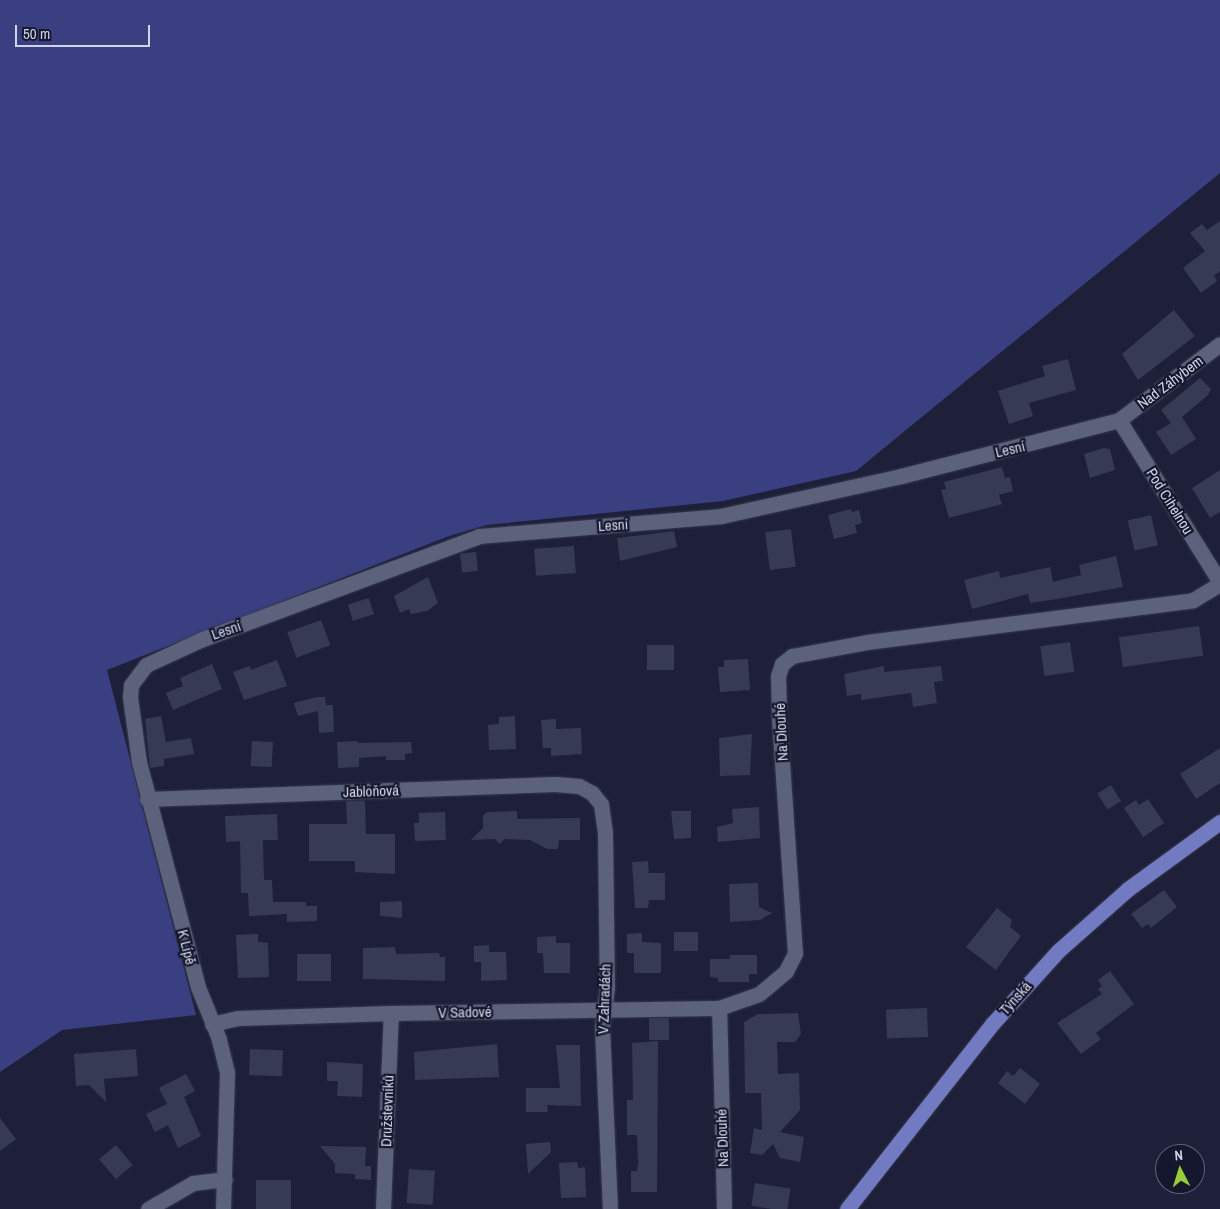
<!DOCTYPE html>
<html>
<head>
<meta charset="utf-8">
<style>
	body { margin:0 }
	#map { position:relative; width:1220px; height:1209px; overflow:hidden; background:#1d2038; font-family:"Archivo Narrow",sans-serif }
	div>[style] { position:absolute }
	.forest>* { inset:0; background:#3a3f82 }
	.building>* { inset:0; background:#363a53; transform-origin:0 0 }
	.roads { filter:drop-shadow(0 0 1px #383a4e) drop-shadow(0 0 1px #383a4e) }
	.minor>* { height:15px; margin:-7.5px; padding:0 7.5px; transform-origin:7.5px; border-radius:7.5px; background:#5c617c }
	.major>* { height:15px; margin:-7.5px; padding:0 7.5px; transform-origin:7.5px; border-radius:7.5px; background:#727bc2 }
	span { translate:-50% -50%; white-space:nowrap; text-align:center; line-height:1.15; -webkit-text-stroke:4.5px #14172e; paint-order:stroke }
	.street-label { font-size:15px; color:#d1d4e4 }
	.north { position:absolute; left:1155px; top:1144px; width:50px; height:50px; box-sizing:border-box; background:#14172e; border:1px solid #606377; border-radius:50%; rotate:355deg; font-size:14px; font-weight:700; line-height:20px; text-align:center; color:#d1d4e4 }
	.north::after { content:''; display:block; margin:auto; width:18px; height:22px; background:#98cb37; clip-path:polygon(50% 0,100% 100%,50% 72%,0 100%) }
	.scale { position:absolute; left:15px; top:25px; width:135px; height:22px; box-sizing:border-box; border:2px solid #d1d4e4; border-top:0; padding-left:6px; font-size:15px; line-height:18px; white-space:nowrap; color:#d1d4e4; -webkit-text-stroke:4px #14172e; paint-order:stroke }
</style>
</head>
<body>
<div id="map">
	<div class="forest">
		<div style="clip-path:polygon(0 0,1220px 0,1220px 173px,856px 471px,723px 501px,487px 525px,449px 536px,107px 670px,196px 1015px,62px 1030px,0 1072px)"></div>
	</div>
	<div class="building">
		<div style="clip-path:polygon(1220px 221px,1220px 271px,1214px 276px,1217px 281px,1201px 293px,1183px 268px,1205px 251px,1190px 233px,1202px 224px,1207px 230px)"></div>
		<div style="clip-path:polygon(1174px 310px,1195px 336px,1138px 380px,1122px 354px)"></div>
		<div style="clip-path:polygon(1068px 359px,1076px 390px,1029px 403px,1033px 416px,1009px 424px,998px 391px,1045px 376px,1042px 366px)"></div>
		<div style="clip-path:polygon(1200px 378px,1211px 389px,1208px 395px,1182px 417px,1196px 439px,1171px 455px,1156px 432px,1171px 423px,1161px 410px)"></div>
		<div style="clip-path:polygon(1104px 448px,1110px 449px,1115px 470px,1090px 478px,1084px 454px)"></div>
		<div style="clip-path:polygon(1002px 467px,1005px 478px,1010px 477px,1013px 491px,999px 495px,1002px 504px,949px 518px,941px 490px,946px 489px,944px 482px)"></div>
		<div style="clip-path:polygon(1220px 470px,1220px 512px,1210px 518px,1192px 488px)"></div>
		<div style="clip-path:polygon(851px 509px,852px 512px,859px 510px,862px 523px,855px 525px,857px 533px,834px 539px,828px 515px)"></div>
		<div style="left:1151px;top:515px;width:31px;height:24px;rotate:77deg"></div>
		<div style="left:791px;top:529px;width:38px;height:26px;rotate:83deg"></div>
		<div style="clip-path:polygon(674px 531px,677px 547px,620px 561px,617px 538px)"></div>
		<div style="left:574px;top:546px;width:27px;height:40px;rotate:86deg"></div>
		<div style="left:476px;top:552px;width:19px;height:16px;rotate:84deg"></div>
		<div style="clip-path:polygon(1116px 556px,1123px 587px,1057px 599px,1030px 603px,1028px 594px,972px 609px,964px 580px,999px 571px,1000px 578px,1050px 567px,1053px 582px,1081px 575px,1079px 565px)"></div>
		<div style="clip-path:polygon(428px 577px,438px 603px,427px 611px,411px 614px,409px 609px,400px 613px,394px 596px)"></div>
		<div style="left:369px;top:598px;width:17px;height:22px;rotate:73deg"></div>
		<div style="left:321px;top:620px;width:27px;height:36px;rotate:70deg"></div>
		<div style="left:1199px;top:626px;width:30px;height:81px;rotate:82deg"></div>
		<div style="left:1070px;top:642px;width:30px;height:30px;rotate:82deg"></div>
		<div style="left:647px;top:645px;width:27px;height:25px"></div>
		<div style="clip-path:polygon(748px 659px,750px 690px,720px 692px,718px 667px,724px 667px,724px 660px)"></div>
		<div style="clip-path:polygon(277px 660px,287px 686px,244px 700px,233px 672px,250px 666px,251px 670px)"></div>
		<div style="clip-path:polygon(212px 664px,222px 689px,173px 710px,166px 693px,183px 686px,180px 678px)"></div>
		<div style="clip-path:polygon(884px 666px,884px 672px,941px 666px,943px 681px,934px 682px,937px 703px,913px 707px,911px 693px,861px 700px,861px 694px,847px 696px,844px 674px)"></div>
		<div style="clip-path:polygon(317px 697px,325px 697px,326px 705px,333px 705px,334px 732px,319px 733px,318px 711px,298px 716px,294px 703px)"></div>
		<div style="clip-path:polygon(161px 716px,166px 742px,191px 738px,194px 754px,164px 759px,164px 766px,150px 768px,145px 719px)"></div>
		<div style="clip-path:polygon(515px 716px,516px 749px,489px 750px,488px 725px,499px 724px,499px 717px)"></div>
		<div style="clip-path:polygon(556px 719px,556px 729px,581px 728px,582px 754px,551px 756px,551px 748px,543px 748px,541px 720px)"></div>
		<div style="clip-path:polygon(752px 734px,750px 775px,720px 776px,719px 738px)"></div>
		<div style="left:252px;top:741px;width:21px;height:25px;rotate:3deg"></div>
		<div style="clip-path:polygon(358px 741px,358px 743px,411px 742px,412px 753px,405px 754px,405px 760px,386px 760px,386px 756px,359px 758px,359px 767px,338px 768px,337px 742px)"></div>
		<div style="clip-path:polygon(1220px 748px,1220px 783px,1196px 799px,1180px 774px)"></div>
		<div style="left:1111px;top:785px;width:19px;height:16px;rotate:58deg"></div>
		<div style="clip-path:polygon(1148px 799px,1164px 823px,1143px 837px,1124px 808px,1136px 800px,1139px 805px)"></div>
		<div style="clip-path:polygon(346px 801px,365px 801px,366px 834px,395px 834px,395px 874px,355px 872px,355px 861px,309px 861px,309px 824px,347px 824px)"></div>
		<div style="clip-path:polygon(759px 807px,760px 838px,718px 842px,717px 827px,733px 823px,732px 809px)"></div>
		<div style="clip-path:polygon(517px 811px,517px 819px,580px 818px,580px 840px,559px 840px,558px 849px,547px 849px,530px 840px,504px 839px,500px 844px,495px 839px,471px 840px,483px 828px,483px 816px,487px 812px)"></div>
		<div style="clip-path:polygon(671px 811px,691px 811px,691px 838px,674px 839px)"></div>
		<div style="clip-path:polygon(445px 812px,446px 840px,415px 841px,414px 823px,419px 823px,419px 813px)"></div>
		<div style="clip-path:polygon(277px 814px,278px 840px,263px 840px,264px 880px,272px 880px,273px 902px,306px 902px,306px 906px,317px 906px,317px 921px,287px 922px,287px 914px,249px 916px,248px 893px,241px 893px,240px 841px,226px 842px,225px 816px)"></div>
		<div style="clip-path:polygon(648px 861px,649px 873px,665px 873px,665px 900px,649px 900px,648px 908px,635px 908px,632px 862px)"></div>
		<div style="clip-path:polygon(758px 883px,759px 907px,772px 913px,760px 920px,730px 922px,729px 884px)"></div>
		<div style="clip-path:polygon(1164px 890px,1177px 907px,1151px 928px,1148px 924px,1142px 928px,1131px 914px)"></div>
		<div style="clip-path:polygon(402px 901px,402px 918px,380px 916px,380px 902px)"></div>
		<div style="clip-path:polygon(997px 908px,1012px 920px,1010px 927px,1021px 936px,996px 970px,966px 947px)"></div>
		<div style="left:674px;top:932px;width:24px;height:19px"></div>
		<div style="clip-path:polygon(642px 933px,642px 942px,661px 943px,661px 973px,634px 973px,634px 953px,627px 953px,627px 934px)"></div>
		<div style="clip-path:polygon(258px 934px,258px 942px,268px 943px,269px 977px,238px 978px,236px 935px)"></div>
		<div style="clip-path:polygon(556px 936px,556px 943px,570px 943px,570px 973px,544px 973px,543px 953px,537px 953px,537px 937px)"></div>
		<div style="clip-path:polygon(489px 945px,489px 952px,506px 952px,507px 980px,481px 981px,481px 962px,474px 962px,474px 946px)"></div>
		<div style="clip-path:polygon(395px 947px,396px 954px,439px 953px,440px 957px,445px 957px,445px 981px,363px 979px,363px 948px)"></div>
		<div style="left:331px;top:954px;width:27px;height:34px;rotate:90deg"></div>
		<div style="clip-path:polygon(730px 955px,757px 955px,757px 974px,749px 974px,749px 982px,718px 982px,718px 978px,710px 977px,710px 959px,730px 959px)"></div>
		<div style="clip-path:polygon(1110px 971px,1134px 1004px,1096px 1033px,1101px 1039px,1081px 1054px,1057px 1023px,1102px 994px,1098px 989px,1102px 986px,1098px 980px)"></div>
		<div style="left:927px;top:1008px;width:29px;height:41px;rotate:88deg"></div>
		<div style="clip-path:polygon(798px 1013px,801px 1034px,795px 1042px,777px 1042px,778px 1074px,799px 1073px,800px 1110px,780px 1132px,804px 1137px,800px 1162px,780px 1158px,773px 1144px,762px 1155px,750px 1153px,754px 1128px,762px 1130px,761px 1093px,745px 1093px,744px 1022px,758px 1014px)"></div>
		<div style="left:649px;top:1018px;width:20px;height:22px"></div>
		<div style="clip-path:polygon(658px 1041px,657px 1192px,631px 1192px,631px 1171px,637px 1171px,638px 1164px,637px 1135px,627px 1135px,627px 1100px,633px 1100px,632px 1043px)"></div>
		<div style="clip-path:polygon(497px 1044px,499px 1077px,415px 1080px,414px 1052px)"></div>
		<div style="clip-path:polygon(556px 1045px,580px 1045px,581px 1106px,547px 1105px,548px 1112px,526px 1112px,526px 1088px,560px 1088px)"></div>
		<div style="clip-path:polygon(136px 1049px,138px 1076px,104px 1079px,106px 1102px,89px 1085px,76px 1086px,74px 1054px)"></div>
		<div style="left:250px;top:1049px;width:33px;height:26px;rotate:2deg"></div>
		<div style="clip-path:polygon(327px 1062px,363px 1064px,362px 1097px,337px 1096px,338px 1081px,327px 1081px)"></div>
		<div style="clip-path:polygon(1020px 1068px,1040px 1084px,1025px 1104px,998px 1083px,1007px 1071px,1013px 1076px)"></div>
		<div style="clip-path:polygon(186px 1074px,195px 1091px,184px 1097px,201px 1136px,178px 1148px,168px 1125px,155px 1132px,146px 1114px,167px 1104px,159px 1088px)"></div>
		<div style="clip-path:polygon(0 1118px,16px 1139px,0 1151px)"></div>
		<div style="clip-path:polygon(550px 1142px,551px 1152px,528px 1174px,526px 1144px)"></div>
		<div style="left:116px;top:1145px;width:26px;height:22px;rotate:50deg"></div>
		<div style="clip-path:polygon(320px 1146px,366px 1147px,365px 1166px,371px 1166px,371px 1180px,355px 1179px,355px 1174px,335px 1173px,335px 1164px)"></div>
		<div style="clip-path:polygon(577px 1162px,578px 1168px,585px 1167px,586px 1197px,561px 1198px,559px 1163px)"></div>
		<div style="left:409px;top:1169px;width:26px;height:34px;rotate:4deg"></div>
		<div style="left:256px;top:1180px;width:35px;height:29px"></div>
		<div style="left:755px;top:1183px;width:36px;height:23px;rotate:9deg"></div>
	</div>
	<div class="roads">
		<div class="minor">
			<div style="left:1119px;top:420px;width:191px;rotate:58.1deg"></div>
			<div style="left:147px;top:799px;width:408px;rotate:-2.1deg"></div>
			<div style="left:555px;top:784px;width:24px;rotate:5deg"></div>
			<div style="left:579px;top:786px;width:15px;rotate:28deg"></div>
			<div style="left:592px;top:793px;width:14px;rotate:51deg"></div>
			<div style="left:601px;top:804px;width:29px;rotate:82deg"></div>
			<div style="left:605px;top:833px;width:154px;rotate:89.3deg"></div>
			<div style="left:607px;top:987px;width:40px;rotate:97.1deg"></div>
			<div style="left:602px;top:1027px;width:182px;rotate:87.5deg"></div>
			<div style="left:212px;top:1024px;width:27px;rotate:-13deg"></div>
			<div style="left:238px;top:1018px;width:153px;rotate:-1.9deg"></div>
			<div style="left:391px;top:1013px;width:328px;rotate:-0.9deg"></div>
			<div style="left:724px;top:1207px;width:199px;rotate:-91.4deg"></div>
			<div style="left:719px;top:1008px;width:42px;rotate:-19.3deg"></div>
			<div style="left:759px;top:994px;width:35px;rotate:-40deg"></div>
			<div style="left:786px;top:971px;width:20px;rotate:-63deg"></div>
			<div style="left:795px;top:953px;width:238px;rotate:-93.9deg"></div>
			<div style="left:779px;top:716px;width:40px;rotate:-91.4deg"></div>
			<div style="left:778px;top:676px;width:13px;rotate:-72deg"></div>
			<div style="left:782px;top:664px;width:13px;rotate:-39deg"></div>
			<div style="left:792px;top:656px;width:76px;rotate:-10.6deg"></div>
			<div style="left:867px;top:642px;width:329px;rotate:-7.3deg"></div>
			<div style="left:1193px;top:600px;width:31px;rotate:-31deg"></div>
			<div style="left:148px;top:1209px;width:52px;rotate:-30deg"></div>
			<div style="left:193px;top:1183px;width:32px;rotate:-7deg"></div>
			<div style="left:223px;top:1209px;width:137px;rotate:-88.3deg"></div>
			<div style="left:227px;top:1072px;width:34px;rotate:-104deg"></div>
			<div style="left:219px;top:1039px;width:56px;rotate:-112deg"></div>
			<div style="left:198px;top:987px;width:233px;rotate:-104.7deg"></div>
			<div style="left:139px;top:762px;width:66px;rotate:-97.9deg"></div>
			<div style="left:130px;top:697px;width:12px;rotate:-85deg"></div>
			<div style="left:131px;top:685px;width:25px;rotate:-53deg"></div>
			<div style="left:146px;top:665px;width:60px;rotate:-24.8deg"></div>
			<div style="left:200px;top:640px;width:298px;rotate:-20.4deg"></div>
			<div style="left:479px;top:536px;width:243px;rotate:-4.7deg"></div>
			<div style="left:721px;top:516px;width:184px;rotate:-12.5deg"></div>
			<div style="left:901px;top:476px;width:225px;rotate:-14.4deg"></div>
			<div style="left:1119px;top:420px;width:126px;rotate:-37deg"></div>
			<div style="left:383px;top:1209px;width:196px;rotate:-87.7deg"></div>
		</div>
		<div class="major">
			<div style="left:847px;top:1209px;width:236px;rotate:-51.9deg"></div>
			<div style="left:993px;top:1023px;width:97px;rotate:-47.9deg"></div>
			<div style="left:1058px;top:951px;width:94px;rotate:-41.5deg"></div>
			<div style="left:1128px;top:889px;width:114px;rotate:-36.1deg"></div>
		</div>
	</div>
	<div class="street-label">
		<span style="left:1170px;top:382px;rotate:-37deg">Nad Záhybem</span>
		<span style="left:1010px;top:449px;rotate:-13deg">Lesní</span>
		<span style="left:1170px;top:501px;rotate:58deg">Pod Cihelnou</span>
		<span style="left:613px;top:525px;rotate:-4deg">Lesní</span>
		<span style="left:226px;top:630px;rotate:-19deg">Lesní</span>
		<span style="left:781px;top:732px;rotate:-93deg">Na Dlouhé</span>
		<span style="left:371px;top:791px;rotate:-2deg">Jabloňová</span>
		<span style="left:187px;top:947px;rotate:76deg">K Lípě</span>
		<span style="left:1015px;top:998px;rotate:-48deg">Týnská</span>
		<span style="left:604px;top:999px;rotate:-88deg">V Zahradách</span>
		<span style="left:465px;top:1012px;rotate:-1deg">V Sadové</span>
		<span style="left:387px;top:1111px;rotate:-88deg">Družstevníků</span>
		<span style="left:722px;top:1138px;rotate:-92deg">Na Dlouhé</span>
	</div>
	<div class="north">N</div>
	<div class="scale">50 m</div>
</div>
</body>
</html>
